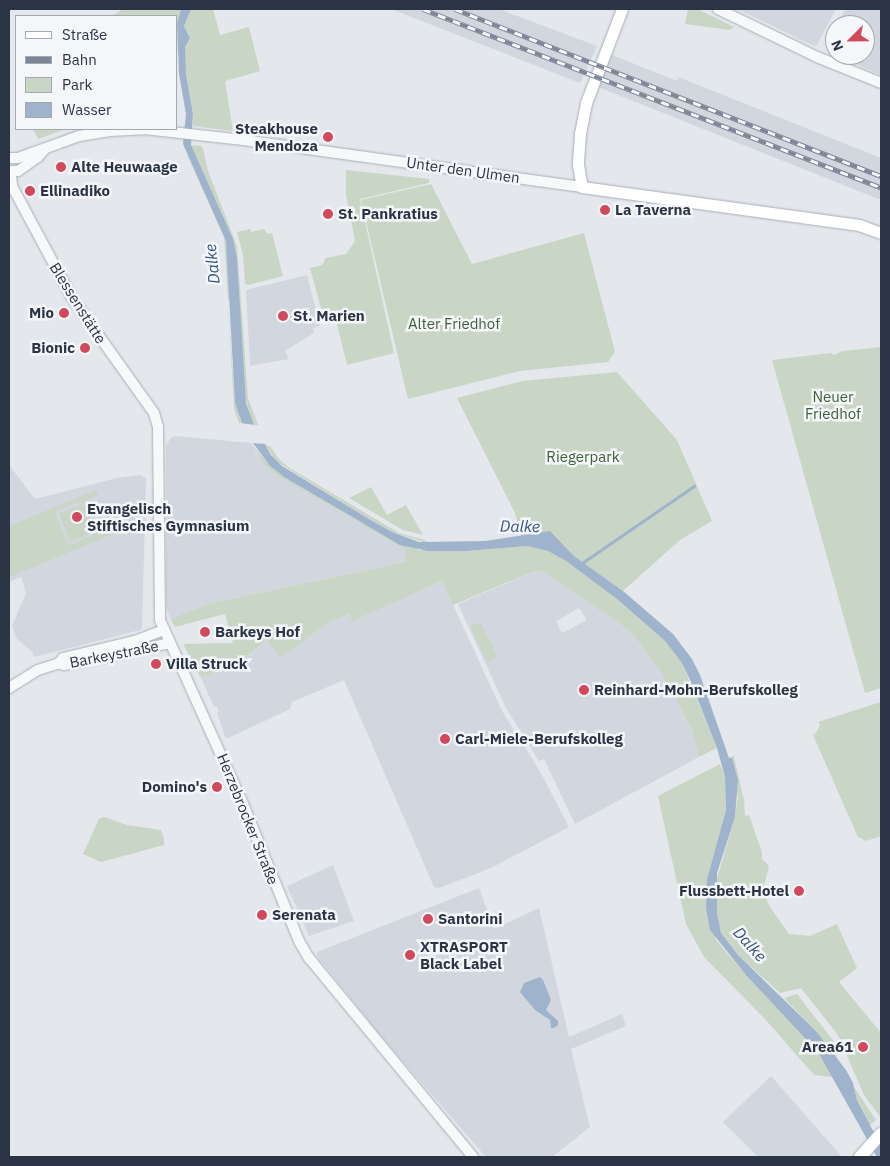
<!DOCTYPE html>
<html>
<head>
<meta charset="utf-8">
<style>
	body { margin:0 }
	#map { position:relative; width:890px; height:1166px; overflow:hidden; background:#e4e7ec; font-family:"IBM Plex Sans",sans-serif }
	div>[style] { position:absolute }
	.built>* { inset:0; background:#d2d6de }
	.green>* { inset:0; background:#c9d6c5; transform-origin:0 0 }
	.water>* { inset:0; background:#9fb4cc }
	.pier>* { inset:0; background:#e4e7ec }
	.stream>* { height:2.5px; margin:-1.25px; padding:0 1.25px; transform-origin:1.25px; border-radius:1.25px; background:#9fb4cc }
	.roads { filter:drop-shadow(0 0 1px #a9aeb7) drop-shadow(0 0 1px #a9aeb7) }
	.tertiary>* { height:10px; margin:-5px; padding:0 5px; transform-origin:5px; border-radius:5px; background:#f7f8fa }
	.secondary>* { height:11px; margin:-5.5px; padding:0 5.5px; transform-origin:5.5px; border-radius:5.5px; background:#fff }
	.primary>* { height:12px; margin:-6px; padding:0 6px; transform-origin:6px; border-radius:6px; background:#fff }
	.rail>* { height:4.5px; margin-top:-2.25px; transform-origin:0; background:repeating-linear-gradient(90deg,#f4f6f9 0 8px,#7d8696 0 16px); box-sizing:border-box; border-block:1px solid #7d8696 }
	.dots>* { width:14px; height:14px; translate:-50% -50%; box-sizing:border-box; border:2px solid #f4f6f9; border-radius:50% }
	span { translate:-50% -50%; white-space:nowrap; text-align:center; line-height:1.15; -webkit-text-stroke:5px #f4f6f9; paint-order:stroke }
	.poi-label { font-size:15px; color:#2b3445; font-weight:700 }
	.right { translate:-100% -50%; text-align:right }
	.left { translate:0 -50%; text-align:left }
	.street-label { font-size:15px; color:#2b3445 }
	.park-label { font-size:15px; color:#3f6138 }
	.water-label { font-size:16px; color:#34527a; font-style:italic }
	.frame { position:absolute; inset:0; border:10px solid #2b3445; pointer-events:none }
	.legend { position:absolute; left:15px; top:15px; width:162px; height:115px; box-sizing:border-box; background:#f4f6f9; border:1px solid #a4a8b1; margin:0; padding:6px 9px; list-style:none; font-size:15px; color:#2b3445 }
	.legend li { display:flex; align-items:center; gap:10px; height:25px }
	.legend b { width:25px; border:1px solid #a4a8b1 }
	.north { position:absolute; left:825px; top:15px; width:50px; height:50px; box-sizing:border-box; background:#f4f6f9; border:1px solid #a4a8b1; border-radius:50%; rotate:247deg; font-size:14px; font-weight:700; line-height:20px; text-align:center; color:#2b3445 }
	.north::after { content:''; display:block; margin:auto; width:18px; height:22px; background:#d1495b; clip-path:polygon(50% 0,100% 100%,50% 72%,0 100%) }
</style>
</head>
<body>
<div id="map">
	<div class="built">
		<div style="clip-path:polygon(391px 9px,499px 9px,597px 46px,580px 83px)"></div>
		<div style="clip-path:polygon(738px 9px,836px 9px,817px 45px,814px 46px)"></div>
		<div style="clip-path:polygon(845px 9px,881px 9px,881px 75px,835px 55px,865px 55px,865px 25px,837px 25px)"></div>
		<div style="clip-path:polygon(612px 55px,677px 81px,678px 77px,881px 158px,881px 200px,598px 87px)"></div>
		<div style="clip-path:polygon(307px 275px,320px 326px,313px 328px,314px 333px,285px 351px,289px 359px,250px 366px,246px 290px)"></div>
		<div style="clip-path:polygon(176px 436px,251px 443px,256px 453px,276px 475px,406px 550px,406px 562px,212px 603px,186px 612px,171px 620px,166px 608px,166px 445px,171px 438px)"></div>
		<div style="clip-path:polygon(9px 465px,35px 499px,117px 478px,140px 475px,146px 478px,142px 628px,140px 630px,34px 657px,33px 653px,16px 638px,12px 626px,26px 593px,21px 577px,9px 582px)"></div>
		<div style="clip-path:polygon(evenodd,536px 571px,544px 572px,572px 590px,630px 631px,661px 672px,692px 730px,699px 757px,575px 824px,544px 759px,539px 761px,506px 708px,458px 604px,536px 571px,579px 608px,587px 620px,562px 633px,556px 621px,579px 608px)"></div>
		<div style="clip-path:polygon(442px 581px,502px 711px,538px 768px,569px 827px,491px 868px,439px 888px,434px 887px,344px 680px,292px 702px,290px 709px,226px 739px,217px 713px,219px 712px,217px 706px,214px 707px,201px 678px,243px 659px,268px 640px,281px 658px,326px 624px,349px 614px,352px 620px)"></div>
		<div style="clip-path:polygon(333px 865px,354px 921px,309px 936px,287px 886px)"></div>
		<div style="clip-path:polygon(479px 888px,494px 929px,539px 908px,569px 1037px,622px 1014px,626px 1026px,571px 1049px,590px 1127px,552px 1157px,486px 1157px,381px 1036px,317px 956px,317px 952px)"></div>
		<div style="clip-path:polygon(771px 1076px,842px 1157px,758px 1157px,723px 1122px)"></div>
	</div>
	<div class="green">
		<div style="clip-path:polygon(123px 9px,181px 9px,177px 24px,178px 58px,176px 16px,112px 16px)"></div>
		<div style="clip-path:polygon(191px 9px,213px 9px,220px 35px,249px 27px,260px 71px,225px 81px,233px 131px,193px 126px,193px 114px,185px 67px,185px 47px,189px 35px,184px 26px)"></div>
		<div style="clip-path:polygon(688px 9px,697px 9px,734px 27px,730px 30px,685px 24px)"></div>
		<div style="clip-path:polygon(33px 129px,66px 129px,38px 139px)"></div>
		<div style="clip-path:polygon(182px 144px,223px 230px,228px 250px,230px 299px,228px 300px,224px 237px)"></div>
		<div style="clip-path:polygon(191px 145px,201px 146px,203px 149px,208px 171px,237px 246px,248px 398px,258px 425px,254px 425px,250px 416px,243px 387px,237px 258px)"></div>
		<div style="clip-path:polygon(346px 170px,429px 179px,429px 183px,360px 199px,394px 353px,347px 365px,335px 316px,329px 317px,321px 308px,310px 268px,322px 265px,326px 258px,346px 254px,355px 241px,346px 194px)"></div>
		<div style="clip-path:polygon(431px 184px,472px 264px,584px 233px,615px 352px,608px 362px,520px 371px,408px 399px,361px 200px)"></div>
		<div style="clip-path:polygon(250px 229px,251px 232px,264px 229px,268px 234px,272px 233px,283px 276px,248px 285px,245px 284px,243px 255px,237px 232px)"></div>
		<div style="clip-path:polygon(228px 303px,235px 403px,242px 423px,239px 423px,234px 409px)"></div>
		<div style="clip-path:polygon(881px 347px,881px 688px,865px 693px,772px 360px,831px 353px,834px 355px,843px 351px)"></div>
		<div style="clip-path:polygon(617px 372px,677px 440px,712px 521px,680px 540px,623px 591px,574px 556px,552px 533px,521px 536px,515px 513px,457px 398px,523px 381px)"></div>
		<div style="clip-path:polygon(251px 443px,270px 466px,284px 477px,360px 522px,419px 550px,466px 551px,527px 546px,548px 551px,566px 561px,617px 599px,665px 641px,682px 663px,717px 748px,699px 757px,692px 730px,661px 672px,630px 631px,544px 572px,535px 571px,453px 605px,442px 581px,352px 621px,349px 614px,326px 624px,281px 658px,267px 640px,243px 659px,201px 678px,183px 644px,233px 643px,225px 614px,175px 627px,171px 620px,186px 612px,212px 603px,406px 562px,406px 550px,276px 475px,263px 463px)"></div>
		<div style="clip-path:polygon(265px 444px,271px 447px,278px 458px,288px 467px,399px 533px,425px 540px,427px 543px,392px 532px,374px 522px,282px 465px,276px 461px)"></div>
		<div style="clip-path:polygon(371px 487px,387px 515px,406px 505px,423px 535px,403px 530px,349px 498px)"></div>
		<div style="clip-path:polygon(evenodd,96px 490px,98px 495px,88px 500px,101px 514px,101px 533px,114px 528px,116px 533px,9px 577px,9px 526px,96px 490px,75px 503px,86px 504px,94px 509px,99px 518px,99px 525px,91px 536px,68px 546px,55px 512px,75px 503px)"></div>
		<div style="clip-path:polygon(82px 504px,83px 507px,87px 506px,96px 528px,92px 529px,93px 532px,70px 542px,59px 514px)"></div>
		<div style="left:480px;top:622px;width:39px;height:11px;rotate:63deg"></div>
		<div style="clip-path:polygon(881px 702px,881px 836px,866px 841px,858px 837px,813px 735px,816px 733px,820px 725px,818px 722px)"></div>
		<div style="clip-path:polygon(735px 755px,734px 757px,744px 800px,745px 816px,749px 815px,762px 852px,762px 859px,769px 866px,764px 886px,765px 896px,770px 907px,789px 934px,810px 936px,837px 924px,857px 968px,839px 982px,881px 1033px,881px 1118px,864px 1095px,838px 1035px,801px 988px,780px 993px,738px 955px,721px 933px,717px 913px,716px 882px,735px 817px,738px 797px,729px 758px)"></div>
		<div style="clip-path:polygon(720px 764px,725px 777px,726px 810px,707px 879px,716px 940px,746px 975px,808px 1039px,827px 1066px,832px 1077px,814px 1075px,765px 1019px,704px 957px,686px 924px,658px 796px)"></div>
		<div style="clip-path:polygon(104px 817px,127px 825px,161px 830px,164px 838px,164px 845px,101px 862px,83px 854px,99px 819px)"></div>
		<div style="clip-path:polygon(797px 994px,835px 1043px,837px 1059px,816px 1031px,784px 998px)"></div>
		<div style="clip-path:polygon(854px 1087px,876px 1120px,870px 1125px,857px 1099px)"></div>
	</div>
	<div class="water">
		<div style="clip-path:polygon(181px 9px,191px 9px,184px 26px,190px 38px,185px 47px,186px 74px,193px 114px,191px 145px,233px 239px,237px 258px,246px 403px,254px 425px,271px 455px,282px 466px,374px 522px,392px 532px,419px 542px,485px 541px,550px 531px,574px 556px,623px 591px,673px 634px,692px 659px,700px 675px,729px 758px,732px 758px,738px 780px,735px 817px,717px 873px,717px 913px,721px 933px,738px 955px,816px 1031px,846px 1070px,853px 1083px,857px 1100px,881px 1146px,881px 1157px,877px 1157px,818px 1052px,746px 975px,710px 930px,706px 908px,707px 879px,726px 810px,725px 777px,717px 748px,690px 680px,682px 663px,665px 641px,617px 599px,566px 561px,548px 551px,527px 546px,466px 551px,428px 551px,400px 545px,284px 477px,270px 466px,253px 443px,242px 423px,235px 403px,226px 241px,183px 144px,186px 114px,179px 74px,177px 24px)"></div>
		<div style="clip-path:polygon(540px 977px,543px 980px,551px 1000px,546px 1010px,558px 1021px,558px 1025px,554px 1028px,551px 1028px,550px 1020px,535px 1010px,520px 992px,524px 983px)"></div>
	</div>
	<div class="pier">
		<div style="clip-path:polygon(239px 423px,257px 425px,268px 444px,250px 443px)"></div>
	</div>
	<div class="stream">
		<div style="left:582px;top:563px;width:136px;rotate:-34.5deg"></div>
	</div>
	<div class="roads">
		<div class="tertiary">
			<div style="left:718px;top:9px;width:110px;rotate:25.9deg"></div>
			<div style="left:817px;top:57px;width:69px;rotate:22.1deg"></div>
			<div style="left:9px;top:158px;width:9px"></div>
			<div style="left:18px;top:158px;width:65px;rotate:-19.8deg"></div>
			<div style="left:79px;top:136px;width:30px;rotate:-9deg"></div>
			<div style="left:109px;top:131px;width:35px;rotate:-3deg"></div>
			<div style="left:144px;top:129px;width:100px;rotate:6.3deg"></div>
			<div style="left:243px;top:140px;width:342px;rotate:7.9deg"></div>
			<div style="left:9px;top:171px;width:9px"></div>
			<div style="left:18px;top:171px;width:24px;rotate:-35deg"></div>
			<div style="left:38px;top:157px;width:11px;rotate:-49deg"></div>
			<div style="left:11px;top:172px;width:14px;rotate:86deg"></div>
			<div style="left:12px;top:186px;width:127px;rotate:61.8deg"></div>
			<div style="left:72px;top:298px;width:141px;rotate:54.5deg"></div>
			<div style="left:154px;top:413px;width:15px;rotate:74deg"></div>
			<div style="left:158px;top:427px;width:193px;rotate:89.4deg"></div>
			<div style="left:160px;top:620px;width:196px;rotate:65.7deg"></div>
			<div style="left:241px;top:799px;width:153px;rotate:67.8deg"></div>
			<div style="left:299px;top:941px;width:20px;rotate:60deg"></div>
			<div style="left:309px;top:958px;width:258px;rotate:50.5deg"></div>
			<div style="left:59px;top:663px;width:5px;rotate:22deg"></div>
			<div style="left:64px;top:665px;width:108px;rotate:-11.7deg"></div>
			<div style="left:9px;top:688px;width:34px;rotate:-32deg"></div>
			<div style="left:38px;top:670px;width:22px;rotate:-18deg"></div>
			<div style="left:59px;top:663px;width:6px;rotate:-51deg"></div>
			<div style="left:63px;top:658px;width:74px;rotate:-13.3deg"></div>
			<div style="left:135px;top:641px;width:31px;rotate:-21deg"></div>
		</div>
		<div class="secondary">
			<div style="left:622px;top:9px;width:101px;rotate:111deg"></div>
			<div style="left:586px;top:103px;width:31px;rotate:101deg"></div>
			<div style="left:580px;top:133px;width:32px;rotate:94deg"></div>
			<div style="left:578px;top:165px;width:22px;rotate:80deg"></div>
			<div style="left:582px;top:187px;width:280px;rotate:7.8deg"></div>
			<div style="left:859px;top:225px;width:23px;rotate:20deg"></div>
		</div>
		<div class="primary">
			<div style="left:860px;top:1157px;width:31px;rotate:-48deg"></div>
		</div>
	</div>
	<div class="rail">
		<div style="left:423px;top:9px;width:492px;rotate:21.3deg"></div>
		<div style="left:455px;top:9px;width:458px;rotate:21.4deg"></div>
	</div>
	<div class="dots">
		<div style="left:328px;top:137px;background:#d1495b"></div>
		<div style="left:61px;top:167px;background:#d1495b"></div>
		<div style="left:30px;top:191px;background:#d1495b"></div>
		<div style="left:605px;top:210px;background:#d1495b"></div>
		<div style="left:328px;top:214px;background:#d1495b"></div>
		<div style="left:64px;top:313px;background:#d1495b"></div>
		<div style="left:283px;top:316px;background:#d1495b"></div>
		<div style="left:85px;top:348px;background:#d1495b"></div>
		<div style="left:77px;top:517px;background:#d1495b"></div>
		<div style="left:205px;top:632px;background:#d1495b"></div>
		<div style="left:156px;top:664px;background:#d1495b"></div>
		<div style="left:584px;top:690px;background:#d1495b"></div>
		<div style="left:445px;top:739px;background:#d1495b"></div>
		<div style="left:217px;top:787px;background:#d1495b"></div>
		<div style="left:799px;top:891px;background:#d1495b"></div>
		<div style="left:262px;top:915px;background:#d1495b"></div>
		<div style="left:428px;top:919px;background:#d1495b"></div>
		<div style="left:410px;top:955px;background:#d1495b"></div>
		<div style="left:863px;top:1047px;background:#d1495b"></div>
	</div>
	<div class="poi-label">
		<span class="right" style="left:318px;top:137px">Steakhouse<br>Mendoza</span>
		<span class="left" style="left:71px;top:167px">Alte Heuwaage</span>
		<span class="left" style="left:40px;top:191px">Ellinadiko</span>
		<span class="left" style="left:615px;top:210px">La Taverna</span>
		<span class="left" style="left:338px;top:214px">St. Pankratius</span>
		<span class="right" style="left:54px;top:313px">Mio</span>
		<span class="left" style="left:293px;top:316px">St. Marien</span>
		<span class="right" style="left:75px;top:348px">Bionic</span>
		<span class="left" style="left:87px;top:517px">Evangelisch<br>Stiftisches Gymnasium</span>
		<span class="left" style="left:215px;top:632px">Barkeys Hof</span>
		<span class="left" style="left:166px;top:664px">Villa Struck</span>
		<span class="left" style="left:594px;top:690px">Reinhard-Mohn-Berufskolleg</span>
		<span class="left" style="left:455px;top:739px">Carl-Miele-Berufskolleg</span>
		<span class="right" style="left:207px;top:787px">Domino's</span>
		<span class="right" style="left:789px;top:891px">Flussbett-Hotel</span>
		<span class="left" style="left:272px;top:915px">Serenata</span>
		<span class="left" style="left:438px;top:919px">Santorini</span>
		<span class="left" style="left:420px;top:955px">XTRASPORT<br>Black Label</span>
		<span class="right" style="left:853px;top:1047px">Area61</span>
	</div>
	<div class="street-label">
		<span style="left:463px;top:170px;rotate:8deg">Unter den Ulmen</span>
		<span style="left:78px;top:303px;rotate:58deg">Blessenstätte</span>
		<span style="left:114px;top:654px;rotate:-11deg">Barkeystraße</span>
		<span style="left:248px;top:819px;rotate:68deg">Herzebrocker Straße</span>
	</div>
	<div class="park-label">
		<span style="left:454px;top:324px">Alter Friedhof</span>
		<span style="left:833px;top:405px">Neuer<br>Friedhof</span>
		<span style="left:583px;top:457px">Riegerpark</span>
	</div>
	<div class="water-label">
		<span style="left:212px;top:264px;rotate:-96deg">Dalke</span>
		<span style="left:520px;top:526px;rotate:1deg">Dalke</span>
		<span style="left:750px;top:944px;rotate:48deg">Dalke</span>
	</div>
	<div class="frame"></div>
	<ul class="legend">
	<li><b style="height:6px;background:#fff"></b>Straße</li>
	<li><b style="height:6px;background:#7d8696"></b>Bahn</li>
	<li><b style="height:14px;background:#c9d6c5"></b>Park</li>
	<li><b style="height:14px;background:#9fb4cc"></b>Wasser</li>
	</ul>
	<div class="north">N</div>
</div>
</body>
</html>
